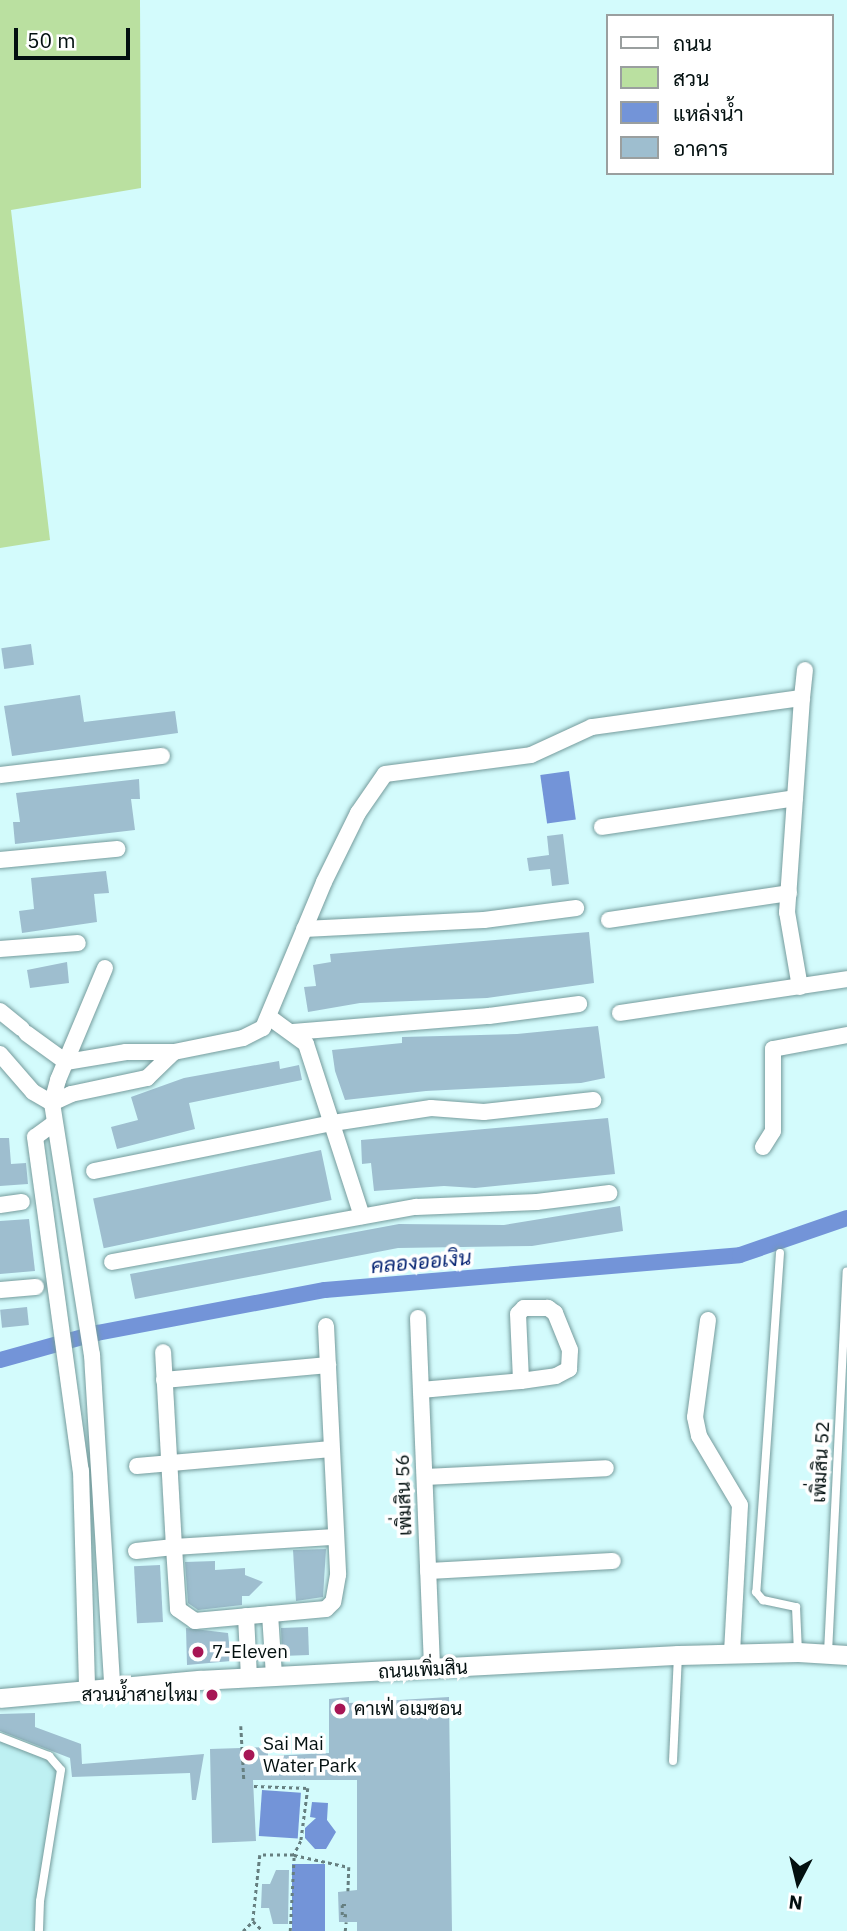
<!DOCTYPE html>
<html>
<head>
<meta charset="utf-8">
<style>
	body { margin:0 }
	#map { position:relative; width:847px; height:1931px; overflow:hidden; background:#d3fbfc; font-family:"IBM Plex Sans",Sarabun,sans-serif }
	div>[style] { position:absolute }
	.built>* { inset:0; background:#bef0f2 }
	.green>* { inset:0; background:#bae0a0 }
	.water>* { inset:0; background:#7394d8; transform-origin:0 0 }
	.canal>* { height:16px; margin:-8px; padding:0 8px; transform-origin:8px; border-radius:8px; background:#7394d8 }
	.building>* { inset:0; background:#9ebecf; transform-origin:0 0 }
	.path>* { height:2.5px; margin-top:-1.25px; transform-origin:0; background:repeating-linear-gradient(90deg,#667f80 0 3.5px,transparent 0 7px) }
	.roads { filter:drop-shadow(0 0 2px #759b9c) drop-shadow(0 0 2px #759b9c) }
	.service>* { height:8px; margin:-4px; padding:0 4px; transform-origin:4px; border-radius:4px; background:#fff }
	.minor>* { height:16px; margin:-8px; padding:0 8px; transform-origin:8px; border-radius:8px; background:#fff }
	.tertiary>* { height:19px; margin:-9.5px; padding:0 9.5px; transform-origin:9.5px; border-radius:9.5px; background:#fff }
	.dots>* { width:19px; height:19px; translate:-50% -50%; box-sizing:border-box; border:4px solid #fff; border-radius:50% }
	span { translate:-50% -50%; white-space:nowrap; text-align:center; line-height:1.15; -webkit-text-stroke:7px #fff; paint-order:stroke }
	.street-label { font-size:19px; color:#031010 }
	.poi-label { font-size:19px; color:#031010 }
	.left { translate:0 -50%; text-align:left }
	.right { translate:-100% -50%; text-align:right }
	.water-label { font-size:21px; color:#082674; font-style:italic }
	.legend { position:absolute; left:606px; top:14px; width:228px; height:161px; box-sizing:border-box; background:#fff; border:2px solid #9a9f9f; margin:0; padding:9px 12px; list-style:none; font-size:21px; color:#031010 }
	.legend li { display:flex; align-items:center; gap:14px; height:35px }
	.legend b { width:35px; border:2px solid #9a9f9f }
	.north { position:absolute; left:763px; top:1847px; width:70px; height:70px; -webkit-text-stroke:5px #fff; paint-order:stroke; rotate:187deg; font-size:19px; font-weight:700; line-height:28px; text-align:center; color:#031010 }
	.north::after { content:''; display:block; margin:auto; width:24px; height:32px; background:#031010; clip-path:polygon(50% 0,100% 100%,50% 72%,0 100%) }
	.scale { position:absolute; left:14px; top:28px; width:116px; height:32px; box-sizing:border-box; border:4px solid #031010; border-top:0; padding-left:9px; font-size:21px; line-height:24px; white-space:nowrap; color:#031010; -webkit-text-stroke:5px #fff; paint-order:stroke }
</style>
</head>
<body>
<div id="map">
	<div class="built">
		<div style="clip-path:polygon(0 1738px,48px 1756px,59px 1770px,38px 1931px,0 1931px)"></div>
	</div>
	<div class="green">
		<div style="clip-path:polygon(0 0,140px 0,141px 188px,11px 210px,50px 540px,0 548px)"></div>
	</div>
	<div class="water">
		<div style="left:569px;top:771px;width:49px;height:29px;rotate:82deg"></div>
		<div style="left:262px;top:1790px;width:39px;height:46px;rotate:4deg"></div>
		<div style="clip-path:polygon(312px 1802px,328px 1803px,327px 1820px,336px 1832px,326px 1849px,315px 1849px,305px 1838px,305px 1828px,316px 1818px,310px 1817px)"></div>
		<div style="left:292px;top:1864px;width:33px;height:67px"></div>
	</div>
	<div class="canal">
		<div style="left:0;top:1360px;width:101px;rotate:-15.6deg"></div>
		<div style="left:97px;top:1333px;width:232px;rotate:-10.7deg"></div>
		<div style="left:325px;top:1290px;width:416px;rotate:-4.8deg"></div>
		<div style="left:740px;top:1255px;width:113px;rotate:-19.1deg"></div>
	</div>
	<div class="building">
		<div style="left:31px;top:644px;width:21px;height:30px;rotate:82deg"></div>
		<div style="clip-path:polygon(80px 695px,84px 722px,175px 711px,178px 733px,12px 756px,4px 706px)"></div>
		<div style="clip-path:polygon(139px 779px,140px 799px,131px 799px,135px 830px,15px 844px,13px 822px,20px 822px,16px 793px)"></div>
		<div style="clip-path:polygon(563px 834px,569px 884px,552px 886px,550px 869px,529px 871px,527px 858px,549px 855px,547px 836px)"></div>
		<div style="clip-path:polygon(106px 871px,109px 893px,94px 894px,97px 922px,22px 933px,19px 911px,34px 909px,31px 878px)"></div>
		<div style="clip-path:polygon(589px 932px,594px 983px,487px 998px,360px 1003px,308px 1012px,304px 987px,316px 986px,313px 965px,331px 962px,330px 954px)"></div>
		<div style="clip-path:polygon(67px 962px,69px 983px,30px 988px,27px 970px)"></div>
		<div style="clip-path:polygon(598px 1026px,605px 1078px,581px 1083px,426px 1091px,345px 1100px,335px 1071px,332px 1050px,402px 1043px,402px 1037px,517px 1034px)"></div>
		<div style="clip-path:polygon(279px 1061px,280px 1069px,299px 1065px,302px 1080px,189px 1103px,195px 1129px,117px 1149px,111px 1127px,138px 1120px,131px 1097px,184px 1078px)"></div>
		<div style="clip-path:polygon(608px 1118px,615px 1174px,475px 1188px,444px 1186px,374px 1191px,371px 1163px,362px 1164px,361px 1140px)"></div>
		<div style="clip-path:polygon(0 1138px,9px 1138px,11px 1164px,26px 1163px,28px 1184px,0 1186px)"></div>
		<div style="left:321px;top:1150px;width:51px;height:233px;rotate:78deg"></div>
		<div style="clip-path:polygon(620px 1206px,623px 1231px,532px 1246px,398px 1248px,135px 1299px,130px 1274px,399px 1224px,504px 1225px)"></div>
		<div style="clip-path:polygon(29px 1219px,35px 1271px,0 1274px,0 1221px)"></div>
		<div style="left:27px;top:1307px;width:18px;height:27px;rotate:84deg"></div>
		<div style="clip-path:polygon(326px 1549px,323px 1597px,296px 1601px,293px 1550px)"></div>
		<div style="clip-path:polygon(215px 1561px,215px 1570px,245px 1568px,245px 1575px,263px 1582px,249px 1596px,242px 1596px,242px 1605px,198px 1610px,188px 1603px,185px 1562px)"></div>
		<div style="left:160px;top:1565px;width:57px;height:26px;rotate:87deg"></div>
		<div style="left:308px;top:1627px;width:28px;height:27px;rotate:88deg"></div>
		<div style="clip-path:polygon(186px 1628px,228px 1633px,231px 1661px,187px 1665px)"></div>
		<div style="clip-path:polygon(349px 1697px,349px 1703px,449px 1697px,452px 1931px,357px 1931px,357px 1922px,339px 1922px,338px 1892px,357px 1890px,357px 1780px,253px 1780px,256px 1841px,212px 1843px,210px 1749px,268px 1747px,268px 1756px,329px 1753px,329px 1699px)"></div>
		<div style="clip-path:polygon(35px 1713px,35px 1727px,81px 1744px,82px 1764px,204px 1754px,196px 1800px,192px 1800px,190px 1773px,72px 1777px,70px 1758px,0 1731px,0 1714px)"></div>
		<div style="clip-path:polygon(276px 1870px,289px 1870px,288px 1924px,273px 1924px,269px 1908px,261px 1908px,262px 1884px,270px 1884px)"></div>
	</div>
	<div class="path">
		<div style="left:241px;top:1726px;width:54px;rotate:86.8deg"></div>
		<div style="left:254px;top:1786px;width:54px;rotate:2.1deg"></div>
		<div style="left:308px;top:1788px;width:53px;rotate:97.5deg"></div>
		<div style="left:301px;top:1841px;width:16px;rotate:117deg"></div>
		<div style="left:294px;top:1855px;width:34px;rotate:180deg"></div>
		<div style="left:260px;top:1855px;width:66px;rotate:96.1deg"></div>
		<div style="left:253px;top:1921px;width:14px;rotate:45deg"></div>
		<div style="left:347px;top:1916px;width:5px;rotate:-169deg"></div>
		<div style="left:342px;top:1915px;width:10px;rotate:-90deg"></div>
		<div style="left:342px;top:1905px;width:7px"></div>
		<div style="left:243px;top:1931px;width:14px;rotate:-45deg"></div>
		<div style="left:290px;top:1931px;width:76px;rotate:-87deg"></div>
		<div style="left:294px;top:1855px;width:56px;rotate:12.3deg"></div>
		<div style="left:349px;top:1867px;width:24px;rotate:92deg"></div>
		<div style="left:345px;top:1931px;width:9px;rotate:-84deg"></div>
	</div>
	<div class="roads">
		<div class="service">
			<div style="left:780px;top:1253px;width:340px;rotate:94deg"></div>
			<div style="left:756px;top:1592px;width:11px;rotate:49deg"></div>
			<div style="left:763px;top:1600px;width:34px;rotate:12deg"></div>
			<div style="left:796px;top:1607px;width:45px;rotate:87.5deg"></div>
			<div style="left:828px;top:1653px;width:382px;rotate:-87.2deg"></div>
			<div style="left:0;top:1737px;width:53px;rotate:21.2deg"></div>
			<div style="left:49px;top:1756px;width:18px;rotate:49deg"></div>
			<div style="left:61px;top:1770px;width:133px;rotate:99.1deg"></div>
			<div style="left:40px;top:1901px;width:30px;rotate:92deg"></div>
			<div style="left:673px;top:1761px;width:105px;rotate:-87.3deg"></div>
		</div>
		<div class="minor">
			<div style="left:802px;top:698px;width:28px;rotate:-84deg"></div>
			<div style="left:0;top:775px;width:163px;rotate:-6.7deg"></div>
			<div style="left:602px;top:827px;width:195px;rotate:-8.5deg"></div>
			<div style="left:0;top:860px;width:118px;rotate:-5.4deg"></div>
			<div style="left:609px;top:920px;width:182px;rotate:-8.5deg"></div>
			<div style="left:304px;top:929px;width:180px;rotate:-2.9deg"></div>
			<div style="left:484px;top:920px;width:93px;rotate:-7.4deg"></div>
			<div style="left:0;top:949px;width:78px;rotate:-4.4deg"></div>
			<div style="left:105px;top:968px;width:121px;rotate:112.8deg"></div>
			<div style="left:58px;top:1080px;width:24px;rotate:105deg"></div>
			<div style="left:52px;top:1103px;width:255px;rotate:81deg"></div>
			<div style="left:92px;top:1355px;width:332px;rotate:86.5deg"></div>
			<div style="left:0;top:1011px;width:28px;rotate:39deg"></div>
			<div style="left:620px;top:1013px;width:230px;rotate:-8.5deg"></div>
			<div style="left:269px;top:1017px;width:46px;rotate:36.1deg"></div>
			<div style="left:306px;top:1044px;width:181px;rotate:72deg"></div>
			<div style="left:293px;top:1032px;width:197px;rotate:-4.7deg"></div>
			<div style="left:489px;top:1016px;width:91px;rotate:-7.6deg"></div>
			<div style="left:174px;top:1052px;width:70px;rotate:-11.5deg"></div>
			<div style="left:243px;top:1038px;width:22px;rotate:-27deg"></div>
			<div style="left:263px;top:1028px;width:158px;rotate:-67.3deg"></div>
			<div style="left:324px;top:882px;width:77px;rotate:-63.8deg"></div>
			<div style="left:358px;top:813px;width:47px;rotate:-55.3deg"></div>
			<div style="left:385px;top:774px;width:147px;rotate:-7.4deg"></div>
			<div style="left:531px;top:755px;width:67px;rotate:-24.7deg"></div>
			<div style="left:592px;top:727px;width:212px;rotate:-7.9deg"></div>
			<div style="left:802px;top:698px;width:215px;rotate:94deg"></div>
			<div style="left:787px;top:912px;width:76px;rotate:80.2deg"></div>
			<div style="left:0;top:1054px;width:50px;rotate:49deg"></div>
			<div style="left:33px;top:1092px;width:22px;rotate:30deg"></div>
			<div style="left:52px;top:1103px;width:21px;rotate:-25deg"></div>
			<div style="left:71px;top:1094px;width:78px;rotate:-11.9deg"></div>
			<div style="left:147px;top:1078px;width:37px;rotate:-44deg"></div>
			<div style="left:174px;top:1052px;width:48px;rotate:180deg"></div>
			<div style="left:126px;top:1052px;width:61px;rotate:170.5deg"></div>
			<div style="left:66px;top:1062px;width:49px;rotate:-144.1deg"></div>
			<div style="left:53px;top:1124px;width:22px;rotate:144deg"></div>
			<div style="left:35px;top:1137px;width:337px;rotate:82.2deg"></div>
			<div style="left:81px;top:1471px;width:218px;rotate:88.4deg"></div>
			<div style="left:763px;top:1147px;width:19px;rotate:-58deg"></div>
			<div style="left:773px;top:1131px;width:82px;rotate:-90deg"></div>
			<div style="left:773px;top:1049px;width:75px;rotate:-10.7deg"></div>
			<div style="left:94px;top:1171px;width:244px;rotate:-11.4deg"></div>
			<div style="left:333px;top:1123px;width:99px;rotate:-8.7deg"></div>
			<div style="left:431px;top:1108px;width:53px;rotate:4.3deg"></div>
			<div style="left:484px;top:1112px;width:110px;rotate:-6.3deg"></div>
			<div style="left:0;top:1205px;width:22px;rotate:-8deg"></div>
			<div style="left:112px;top:1262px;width:309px;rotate:-10.3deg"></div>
			<div style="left:416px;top:1207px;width:121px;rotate:-2.4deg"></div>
			<div style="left:537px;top:1202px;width:73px;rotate:-7.1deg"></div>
			<div style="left:0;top:1290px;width:36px;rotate:-5deg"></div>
			<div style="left:418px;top:1318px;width:352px;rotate:87.7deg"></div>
			<div style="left:708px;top:1320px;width:98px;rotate:97.6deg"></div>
			<div style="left:695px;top:1417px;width:19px;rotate:78deg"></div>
			<div style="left:699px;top:1436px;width:80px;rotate:59.3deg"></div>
			<div style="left:740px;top:1505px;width:149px;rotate:93.1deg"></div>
			<div style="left:326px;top:1326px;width:249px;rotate:87.2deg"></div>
			<div style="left:338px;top:1575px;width:27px;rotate:100deg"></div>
			<div style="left:333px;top:1602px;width:10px;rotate:135deg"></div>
			<div style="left:326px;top:1609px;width:132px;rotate:174.8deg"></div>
			<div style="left:195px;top:1621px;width:21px;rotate:-145deg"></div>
			<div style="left:178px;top:1609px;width:62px;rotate:-93.7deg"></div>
			<div style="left:174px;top:1547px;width:161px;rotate:-3.6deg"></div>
			<div style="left:164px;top:1380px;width:165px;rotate:-5.2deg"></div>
			<div style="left:421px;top:1390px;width:100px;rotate:-5.1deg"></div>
			<div style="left:521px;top:1381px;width:35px;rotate:-8deg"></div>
			<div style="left:556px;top:1376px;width:15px;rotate:-28deg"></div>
			<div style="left:569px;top:1369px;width:19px;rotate:-87deg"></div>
			<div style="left:570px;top:1350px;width:40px;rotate:-112deg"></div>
			<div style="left:555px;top:1313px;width:9px;rotate:-144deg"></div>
			<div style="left:548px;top:1308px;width:24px;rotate:180deg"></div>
			<div style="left:524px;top:1308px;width:8px;rotate:135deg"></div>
			<div style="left:518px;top:1314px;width:67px;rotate:87.4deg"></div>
			<div style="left:137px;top:1466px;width:195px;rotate:-5deg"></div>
			<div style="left:425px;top:1477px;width:181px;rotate:-2.8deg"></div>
			<div style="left:136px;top:1551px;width:38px;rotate:-6deg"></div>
			<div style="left:174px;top:1547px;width:195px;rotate:-93.2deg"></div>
			<div style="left:428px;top:1571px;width:185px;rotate:-3.1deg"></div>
			<div style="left:270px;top:1614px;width:62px;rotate:86.3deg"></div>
			<div style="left:246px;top:1616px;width:61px;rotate:87.2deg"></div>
		</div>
		<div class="tertiary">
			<div style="left:0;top:1698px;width:200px;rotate:-5.2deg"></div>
			<div style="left:199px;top:1680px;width:480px;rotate:-3deg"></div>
			<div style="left:678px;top:1655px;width:120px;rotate:-1.4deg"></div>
			<div style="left:798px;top:1652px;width:49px;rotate:3.5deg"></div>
		</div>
	</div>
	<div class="dots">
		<div style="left:198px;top:1652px;background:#a71655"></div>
		<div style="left:212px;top:1695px;background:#a71655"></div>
		<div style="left:340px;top:1709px;background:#a71655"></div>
		<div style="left:249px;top:1755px;background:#a71655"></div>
	</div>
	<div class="street-label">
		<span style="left:821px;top:1462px;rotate:-87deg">เพิ่มสิน 52</span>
		<span style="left:404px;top:1495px;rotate:-92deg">เพิ่มสิน 56</span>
		<span style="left:423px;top:1670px;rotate:-3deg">ถนนเพิ่มสิน</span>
	</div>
	<div class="poi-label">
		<span class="left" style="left:212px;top:1652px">7-Eleven</span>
		<span class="right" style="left:198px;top:1695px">สวนน้ำสายไหม</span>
		<span class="left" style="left:354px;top:1709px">คาเฟ่ อเมซอน</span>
		<span class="left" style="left:263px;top:1755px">Sai Mai<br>Water Park</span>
	</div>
	<div class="water-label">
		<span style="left:421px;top:1261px;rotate:-5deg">คลองออเงิน</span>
	</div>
	<ul class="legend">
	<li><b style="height:9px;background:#fff"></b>ถนน</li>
	<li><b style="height:19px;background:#bae0a0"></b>สวน</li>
	<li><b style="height:19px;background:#7394d8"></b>แหล่งน้ำ</li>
	<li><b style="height:19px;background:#9ebecf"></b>อาคาร</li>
	</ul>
	<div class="north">N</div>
	<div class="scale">50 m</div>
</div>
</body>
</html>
